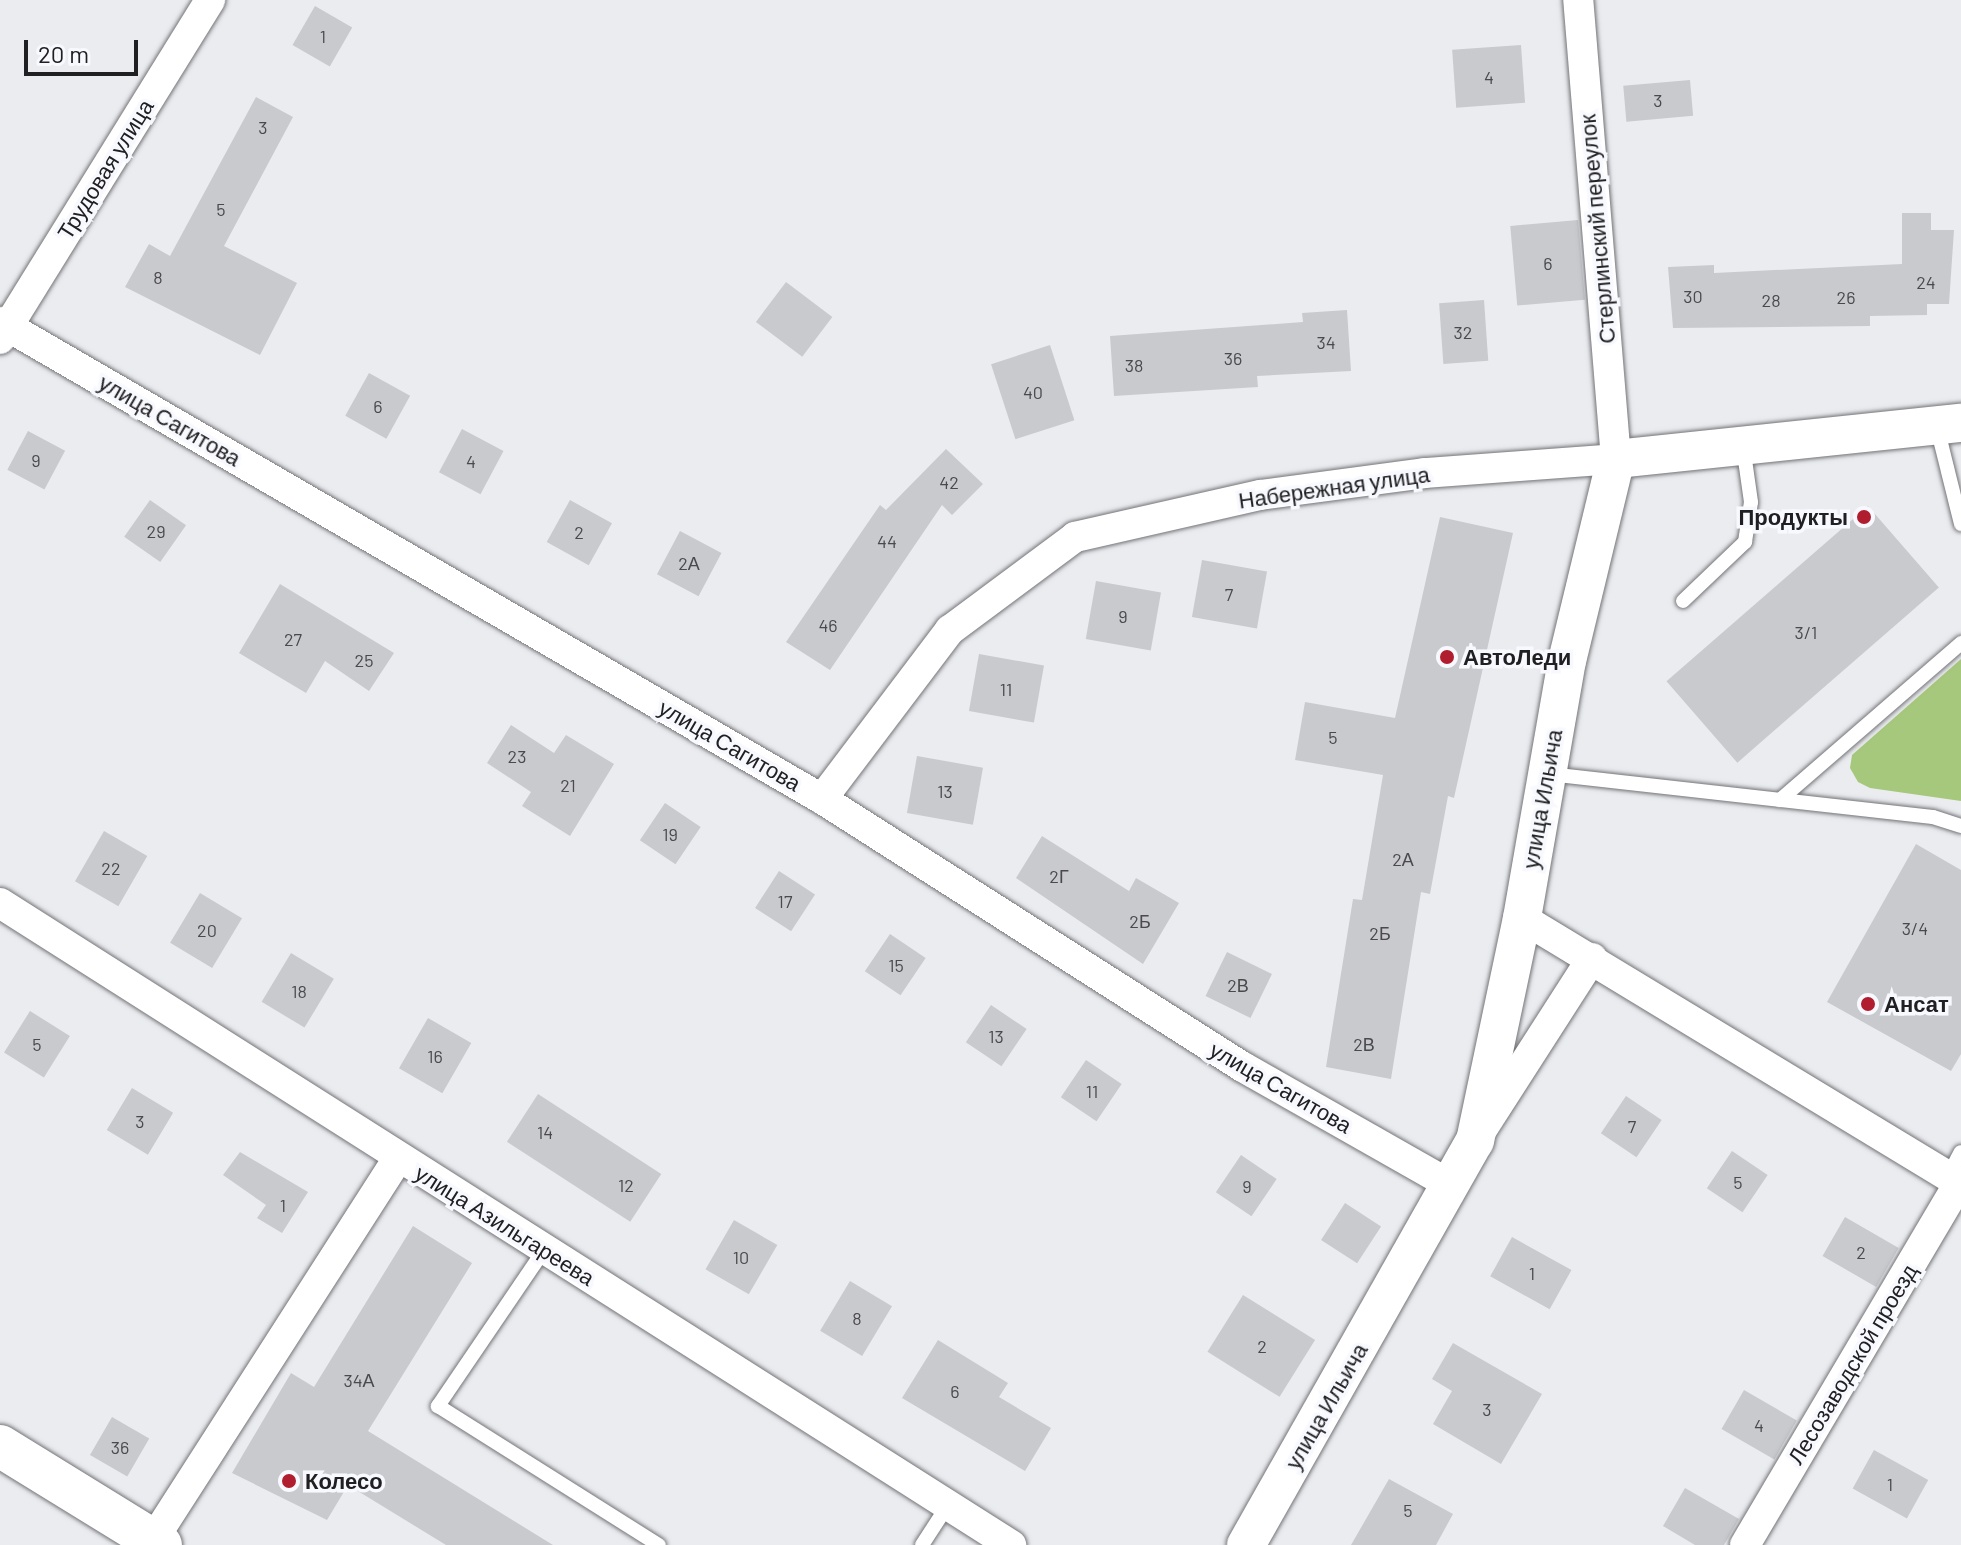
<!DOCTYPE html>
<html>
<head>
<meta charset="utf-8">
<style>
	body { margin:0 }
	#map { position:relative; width:1961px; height:1545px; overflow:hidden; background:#ebecf0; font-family:Barlow,sans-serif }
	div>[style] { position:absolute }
	.green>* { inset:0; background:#a6c87c }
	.building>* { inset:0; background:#c9cace; transform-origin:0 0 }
	.roads { filter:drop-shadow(0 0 2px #737477) drop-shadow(0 0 2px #737477) }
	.service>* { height:14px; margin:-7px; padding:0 7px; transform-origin:7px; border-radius:7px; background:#fff }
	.minor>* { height:30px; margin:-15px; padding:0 15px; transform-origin:15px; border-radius:15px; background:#fff }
	.tertiary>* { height:38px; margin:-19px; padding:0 19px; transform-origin:19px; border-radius:19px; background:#fff }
	.secondary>* { height:42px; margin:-21px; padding:0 21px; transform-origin:21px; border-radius:21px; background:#fff }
	.dots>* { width:22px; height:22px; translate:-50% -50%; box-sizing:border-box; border:4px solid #f8f9fe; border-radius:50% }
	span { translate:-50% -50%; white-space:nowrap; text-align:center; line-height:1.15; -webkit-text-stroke:7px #f8f9fe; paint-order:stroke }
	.number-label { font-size:18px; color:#4a4a4d }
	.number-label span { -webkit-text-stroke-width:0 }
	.street-label { font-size:22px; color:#202022 }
	.poi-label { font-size:22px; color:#202022; font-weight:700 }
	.right { translate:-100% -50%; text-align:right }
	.left { translate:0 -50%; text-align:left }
	.scale { position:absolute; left:24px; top:40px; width:114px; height:36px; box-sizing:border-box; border:4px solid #202022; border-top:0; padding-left:10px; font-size:24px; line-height:28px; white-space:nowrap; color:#202022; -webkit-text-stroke:6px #f8f9fe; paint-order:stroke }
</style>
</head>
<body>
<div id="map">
	<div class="green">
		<div style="clip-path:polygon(1961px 659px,1961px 801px,1870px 788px,1858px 782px,1850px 768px,1852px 755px)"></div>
	</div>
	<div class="building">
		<div style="left:315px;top:6px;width:43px;height:45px;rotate:30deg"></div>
		<div style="left:1521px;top:45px;width:58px;height:69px;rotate:86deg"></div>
		<div style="left:1690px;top:80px;width:36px;height:67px;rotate:85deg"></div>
		<div style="clip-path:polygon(256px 97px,293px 117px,224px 246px,297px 283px,260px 355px,125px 287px,149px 244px,170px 256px)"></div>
		<div style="clip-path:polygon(1902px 213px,1931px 213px,1931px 230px,1954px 230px,1949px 304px,1927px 304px,1927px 315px,1870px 316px,1870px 326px,1673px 328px,1668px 267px,1714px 265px,1714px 273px,1902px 264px)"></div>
		<div style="left:1578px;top:220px;width:80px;height:68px;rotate:85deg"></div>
		<div style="left:786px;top:282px;width:58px;height:50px;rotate:37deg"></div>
		<div style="left:1484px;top:300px;width:61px;height:45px;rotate:86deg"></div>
		<div style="clip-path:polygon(1347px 310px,1351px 371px,1257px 376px,1258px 387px,1114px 396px,1110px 336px,1303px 322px,1302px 313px)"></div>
		<div style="left:1050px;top:345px;width:79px;height:62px;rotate:72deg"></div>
		<div style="left:369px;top:373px;width:47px;height:49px;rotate:29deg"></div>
		<div style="left:462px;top:429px;width:47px;height:49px;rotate:28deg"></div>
		<div style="left:28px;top:431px;width:42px;height:44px;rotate:28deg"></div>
		<div style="clip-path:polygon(946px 449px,983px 484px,952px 515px,942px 505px,830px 670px,786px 642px,880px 505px,886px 510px)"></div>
		<div style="left:150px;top:500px;width:44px;height:45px;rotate:35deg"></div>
		<div style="left:570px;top:500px;width:48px;height:48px;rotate:29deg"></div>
		<div style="left:1868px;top:506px;width:108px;height:267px;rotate:49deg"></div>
		<div style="clip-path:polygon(1440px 517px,1513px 533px,1454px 798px,1448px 796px,1430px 894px,1421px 892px,1391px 1079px,1326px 1067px,1353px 899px,1362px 900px,1383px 775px,1295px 760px,1305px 702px,1395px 718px)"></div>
		<div style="left:680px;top:531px;width:47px;height:49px;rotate:28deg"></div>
		<div style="left:1202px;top:560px;width:66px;height:58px;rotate:10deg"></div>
		<div style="left:1096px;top:581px;width:66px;height:59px;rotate:10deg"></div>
		<div style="clip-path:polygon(280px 584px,394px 653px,369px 691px,325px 661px,306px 693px,239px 653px)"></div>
		<div style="left:979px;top:654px;width:66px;height:58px;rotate:10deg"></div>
		<div style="clip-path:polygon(511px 725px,554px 753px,566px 735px,614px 764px,570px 836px,522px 806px,531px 792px,487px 763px)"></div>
		<div style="left:917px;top:756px;width:67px;height:58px;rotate:10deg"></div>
		<div style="left:665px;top:803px;width:43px;height:45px;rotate:34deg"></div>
		<div style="left:104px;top:831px;width:50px;height:58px;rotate:30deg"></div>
		<div style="clip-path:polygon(1042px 836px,1129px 891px,1136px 878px,1179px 903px,1143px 964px,1016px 878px)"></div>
		<div style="clip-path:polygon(1916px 844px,1961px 870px,1961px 1054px,1951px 1071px,1827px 1002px)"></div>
		<div style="left:779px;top:871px;width:43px;height:44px;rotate:33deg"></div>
		<div style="left:200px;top:893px;width:49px;height:58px;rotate:31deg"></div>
		<div style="left:890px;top:934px;width:43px;height:45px;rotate:34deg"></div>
		<div style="left:1227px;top:952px;width:50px;height:49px;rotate:26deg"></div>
		<div style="left:291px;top:953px;width:50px;height:57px;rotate:31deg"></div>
		<div style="left:991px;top:1005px;width:43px;height:45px;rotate:34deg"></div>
		<div style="left:30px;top:1011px;width:47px;height:49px;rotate:32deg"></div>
		<div style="left:428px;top:1018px;width:50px;height:58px;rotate:30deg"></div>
		<div style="left:1086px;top:1060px;width:43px;height:45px;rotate:34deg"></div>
		<div style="left:132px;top:1088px;width:48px;height:49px;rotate:31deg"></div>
		<div style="left:538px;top:1094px;width:147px;height:57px;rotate:33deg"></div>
		<div style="left:1626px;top:1096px;width:43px;height:45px;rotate:34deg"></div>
		<div style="left:1732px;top:1151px;width:43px;height:45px;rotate:34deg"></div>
		<div style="clip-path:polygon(240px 1152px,308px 1192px,282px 1233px,257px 1218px,266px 1205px,223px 1175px)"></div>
		<div style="left:1241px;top:1155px;width:43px;height:45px;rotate:34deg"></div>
		<div style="left:1345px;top:1203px;width:43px;height:44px;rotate:33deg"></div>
		<div style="left:1845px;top:1217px;width:62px;height:45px;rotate:30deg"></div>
		<div style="left:734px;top:1220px;width:50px;height:57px;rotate:30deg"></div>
		<div style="clip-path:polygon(413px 1226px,472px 1263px,368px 1431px,553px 1545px,446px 1545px,348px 1485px,327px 1520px,232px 1473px,291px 1373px,314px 1387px)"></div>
		<div style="left:1512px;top:1237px;width:68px;height:45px;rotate:29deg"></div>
		<div style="left:850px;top:1281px;width:49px;height:58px;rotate:31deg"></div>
		<div style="left:1243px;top:1295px;width:85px;height:67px;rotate:32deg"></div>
		<div style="clip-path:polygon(938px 1340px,1008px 1383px,999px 1397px,1051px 1428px,1025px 1471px,902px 1398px)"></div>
		<div style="clip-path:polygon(1453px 1343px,1542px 1394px,1501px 1464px,1433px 1424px,1452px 1391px,1432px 1379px)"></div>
		<div style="left:1744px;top:1390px;width:61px;height:45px;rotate:30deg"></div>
		<div style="left:112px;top:1417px;width:43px;height:44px;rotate:30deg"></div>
		<div style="left:1874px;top:1450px;width:62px;height:44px;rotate:29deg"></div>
		<div style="clip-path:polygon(1389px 1479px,1453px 1514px,1436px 1545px,1351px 1545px)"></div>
		<div style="clip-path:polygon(1685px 1488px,1739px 1519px,1724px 1545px,1695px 1545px,1663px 1526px)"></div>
	</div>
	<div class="roads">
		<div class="service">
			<div style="left:1937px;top:427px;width:100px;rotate:76.1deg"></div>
			<div style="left:1683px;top:601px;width:86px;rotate:-43.6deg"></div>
			<div style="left:1745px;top:542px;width:40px;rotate:-81.5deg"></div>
			<div style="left:1751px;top:502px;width:57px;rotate:-98.1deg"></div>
			<div style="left:1549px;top:774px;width:386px;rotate:6.4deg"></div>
			<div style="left:1933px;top:817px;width:29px;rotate:18deg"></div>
			<div style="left:1780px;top:800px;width:240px;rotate:-40.9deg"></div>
			<div style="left:1948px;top:1176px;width:27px;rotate:-62deg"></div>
			<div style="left:544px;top:1250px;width:189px;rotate:124.2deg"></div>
			<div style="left:438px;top:1406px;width:261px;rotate:32.2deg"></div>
			<div style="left:922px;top:1545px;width:48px;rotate:-57deg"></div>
		</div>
		<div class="minor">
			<div style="left:0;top:322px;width:950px;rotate:30.13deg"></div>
			<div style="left:822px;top:799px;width:499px;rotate:32.5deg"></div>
			<div style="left:1243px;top:1067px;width:239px;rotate:29.6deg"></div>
			<div style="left:0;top:339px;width:399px;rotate:-58.2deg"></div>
			<div style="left:822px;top:799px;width:212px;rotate:-52.9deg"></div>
			<div style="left:950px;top:630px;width:156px;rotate:-36.6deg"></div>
			<div style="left:1075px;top:537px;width:190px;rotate:-12.8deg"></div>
			<div style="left:1260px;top:495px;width:166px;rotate:-7.6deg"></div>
			<div style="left:1425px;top:473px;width:192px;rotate:-4.2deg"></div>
			<div style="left:1616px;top:459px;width:461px;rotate:-94.7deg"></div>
			<div style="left:0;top:903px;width:1198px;rotate:32.42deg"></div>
			<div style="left:1522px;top:918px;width:513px;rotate:31.21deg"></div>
			<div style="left:1483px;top:1128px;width:202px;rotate:-57.3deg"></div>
			<div style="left:153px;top:1540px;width:454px;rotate:-57.3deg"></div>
			<div style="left:1745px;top:1545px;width:421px;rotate:-59.4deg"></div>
		</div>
		<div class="tertiary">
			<div style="left:1246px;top:1545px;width:464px;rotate:-60.5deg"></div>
			<div style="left:1475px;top:1141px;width:228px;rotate:-78.1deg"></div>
			<div style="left:1522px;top:918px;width:261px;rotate:-80.1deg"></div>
			<div style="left:1567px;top:661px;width:208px;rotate:-76.4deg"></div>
			<div style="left:1616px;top:459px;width:347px;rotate:-6deg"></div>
		</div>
		<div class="secondary">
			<div style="left:0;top:1446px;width:189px;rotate:31.6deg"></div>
		</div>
	</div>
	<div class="dots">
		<div style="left:1864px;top:517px;background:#b01d2e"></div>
		<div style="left:1447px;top:657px;background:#b01d2e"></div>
		<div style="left:1868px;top:1004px;background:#b01d2e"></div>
		<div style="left:289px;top:1481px;background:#b01d2e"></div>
	</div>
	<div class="number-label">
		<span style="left:323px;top:36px">1</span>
		<span style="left:1489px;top:77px">4</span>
		<span style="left:1658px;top:100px">3</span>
		<span style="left:263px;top:127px">3</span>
		<span style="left:221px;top:209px">5</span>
		<span style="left:1548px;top:263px">6</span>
		<span style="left:158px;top:277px">8</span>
		<span style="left:1926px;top:282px">24</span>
		<span style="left:1693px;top:296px">30</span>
		<span style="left:1846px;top:297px">26</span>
		<span style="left:1771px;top:300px">28</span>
		<span style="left:1463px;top:332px">32</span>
		<span style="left:1326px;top:342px">34</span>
		<span style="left:1233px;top:358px">36</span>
		<span style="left:1134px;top:365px">38</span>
		<span style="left:1033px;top:392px">40</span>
		<span style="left:378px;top:406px">6</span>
		<span style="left:36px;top:460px">9</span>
		<span style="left:471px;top:461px">4</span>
		<span style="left:949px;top:482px">42</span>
		<span style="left:156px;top:531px">29</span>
		<span style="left:579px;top:532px">2</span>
		<span style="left:887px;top:541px">44</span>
		<span style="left:689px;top:563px">2А</span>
		<span style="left:1229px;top:594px">7</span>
		<span style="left:1123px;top:616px">9</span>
		<span style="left:828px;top:625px">46</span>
		<span style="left:1806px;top:632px">3/1</span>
		<span style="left:293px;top:639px">27</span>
		<span style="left:364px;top:660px">25</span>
		<span style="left:1006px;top:689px">11</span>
		<span style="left:1333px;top:737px">5</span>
		<span style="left:517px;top:756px">23</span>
		<span style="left:568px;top:785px">21</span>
		<span style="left:945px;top:791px">13</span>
		<span style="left:670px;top:834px">19</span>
		<span style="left:1403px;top:859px">2А</span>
		<span style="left:111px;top:868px">22</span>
		<span style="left:1059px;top:876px">2Г</span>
		<span style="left:785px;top:901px">17</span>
		<span style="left:1140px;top:921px">2Б</span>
		<span style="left:1915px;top:928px">3/4</span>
		<span style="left:207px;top:930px">20</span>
		<span style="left:1380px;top:933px">2Б</span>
		<span style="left:896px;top:965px">15</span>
		<span style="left:1238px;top:985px">2В</span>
		<span style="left:299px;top:991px">18</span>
		<span style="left:996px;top:1036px">13</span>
		<span style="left:37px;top:1044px">5</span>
		<span style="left:1364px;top:1044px">2В</span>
		<span style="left:435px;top:1056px">16</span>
		<span style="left:1092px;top:1091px">11</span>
		<span style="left:140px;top:1121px">3</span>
		<span style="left:1632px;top:1126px">7</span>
		<span style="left:545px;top:1132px">14</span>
		<span style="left:1738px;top:1182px">5</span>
		<span style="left:626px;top:1185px">12</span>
		<span style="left:1247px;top:1186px">9</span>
		<span style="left:283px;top:1205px">1</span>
		<span style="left:1861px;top:1252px">2</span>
		<span style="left:741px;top:1257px">10</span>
		<span style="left:1532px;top:1273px">1</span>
		<span style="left:857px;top:1318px">8</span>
		<span style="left:1262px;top:1346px">2</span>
		<span style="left:359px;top:1380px">34А</span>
		<span style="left:955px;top:1391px">6</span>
		<span style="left:1487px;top:1409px">3</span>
		<span style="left:1759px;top:1425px">4</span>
		<span style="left:120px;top:1447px">36</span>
		<span style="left:1890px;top:1484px">1</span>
		<span style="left:1408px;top:1510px">5</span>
	</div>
	<div class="street-label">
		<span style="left:105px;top:169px;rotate:-58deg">Трудовая улица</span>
		<span style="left:1597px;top:229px;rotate:-95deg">Стерлинский переулок</span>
		<span style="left:170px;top:420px;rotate:30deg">улица Сагитова</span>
		<span style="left:1334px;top:487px;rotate:-8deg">Набережная улица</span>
		<span style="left:730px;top:745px;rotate:30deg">улица Сагитова</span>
		<span style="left:1542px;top:799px;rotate:-80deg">улица Ильича</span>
		<span style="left:1281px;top:1087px;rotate:30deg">улица Сагитова</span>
		<span style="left:505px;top:1225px;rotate:32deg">улица Азильгареева</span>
		<span style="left:1852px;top:1364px;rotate:-59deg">Лесозаводской проезд</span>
		<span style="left:1326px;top:1406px;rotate:-60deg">улица Ильича</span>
	</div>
	<div class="poi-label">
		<span class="right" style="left:1848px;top:517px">Продукты</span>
		<span class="left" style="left:1463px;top:657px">АвтоЛеди</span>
		<span class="left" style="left:1884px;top:1004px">Ансат</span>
		<span class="left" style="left:305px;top:1481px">Колесо</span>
	</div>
	<div class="scale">20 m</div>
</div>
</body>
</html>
